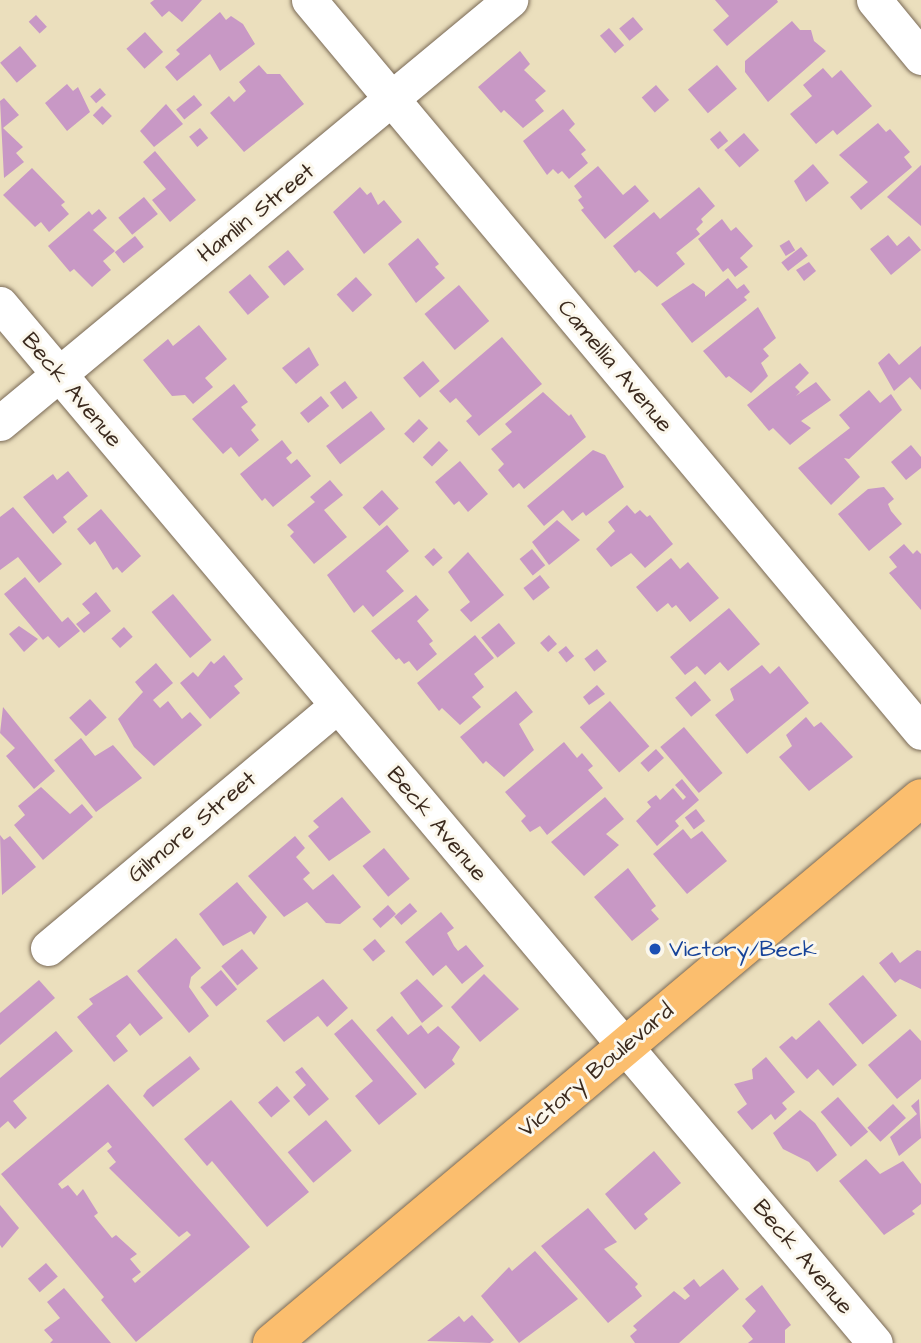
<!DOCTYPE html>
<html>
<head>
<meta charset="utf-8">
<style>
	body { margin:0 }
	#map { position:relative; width:921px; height:1343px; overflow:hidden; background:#ebdfbd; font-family:"Architects Daughter",sans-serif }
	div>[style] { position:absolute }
	.building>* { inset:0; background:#c898c5; transform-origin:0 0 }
	.roads { filter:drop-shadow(0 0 2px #796956) drop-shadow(0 0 2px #796956) }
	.minor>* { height:35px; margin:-17.5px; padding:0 17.5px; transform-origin:17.5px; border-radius:17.5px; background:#fff }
	.major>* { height:38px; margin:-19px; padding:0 19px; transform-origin:19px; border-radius:19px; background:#fbbe6e }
	.dots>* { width:19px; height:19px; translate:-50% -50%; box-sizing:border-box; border:4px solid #fbf7ec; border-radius:50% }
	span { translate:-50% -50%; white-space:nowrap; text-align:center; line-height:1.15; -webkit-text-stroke:6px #fbf7ec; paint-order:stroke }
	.street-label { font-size:23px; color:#3b2a1e }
	.transit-label { font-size:23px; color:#164399 }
	.left { translate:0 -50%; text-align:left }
</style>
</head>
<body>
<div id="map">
	<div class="building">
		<div style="clip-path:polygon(154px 0,202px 0,182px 22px,169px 11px,162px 17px,150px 3px)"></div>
		<div style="clip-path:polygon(715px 0,777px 0,778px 2px,727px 46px,713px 30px,729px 16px)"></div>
		<div style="clip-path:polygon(220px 12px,226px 20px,231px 16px,243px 24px,255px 44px,220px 71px,210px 54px,177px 81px,165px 67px,180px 54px,176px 50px)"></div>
		<div style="left:36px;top:15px;width:16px;height:10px;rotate:47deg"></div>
		<div style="left:633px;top:17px;width:16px;height:18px;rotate:50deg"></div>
		<div style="clip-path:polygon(792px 21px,800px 30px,811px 30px,814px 41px,826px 51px,768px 102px,745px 72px,745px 61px)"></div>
		<div style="left:609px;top:28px;width:23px;height:12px;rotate:49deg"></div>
		<div style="left:145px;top:32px;width:27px;height:25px;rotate:48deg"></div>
		<div style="left:20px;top:46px;width:26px;height:26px;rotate:50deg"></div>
		<div style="clip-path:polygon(520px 51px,530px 64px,524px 70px,546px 91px,535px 100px,544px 111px,523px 128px,504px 110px,501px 113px,478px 87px)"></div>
		<div style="clip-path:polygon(259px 65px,267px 74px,280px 74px,304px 104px,244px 152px,210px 113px,229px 96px,234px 102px,246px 91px,239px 82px)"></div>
		<div style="left:717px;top:65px;width:31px;height:38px;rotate:50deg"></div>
		<div style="clip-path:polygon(823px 68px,832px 78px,841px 70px,872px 106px,837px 135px,833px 130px,816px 144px,790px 114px,812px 96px,803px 85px)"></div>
		<div style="clip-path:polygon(67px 84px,73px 91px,78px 87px,90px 112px,67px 131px,45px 103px)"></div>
		<div style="left:656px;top:85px;width:20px;height:19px;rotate:49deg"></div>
		<div style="left:100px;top:88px;width:9px;height:13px;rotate:49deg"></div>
		<div style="left:194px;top:95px;width:13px;height:23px;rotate:51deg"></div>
		<div style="clip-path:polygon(4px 98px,19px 115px,3px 128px,23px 147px,16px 153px,24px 162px,4px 178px,0 101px)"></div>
		<div style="clip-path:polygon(166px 104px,183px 124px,154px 147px,140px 131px)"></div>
		<div style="left:102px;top:106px;width:14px;height:13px;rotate:45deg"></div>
		<div style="clip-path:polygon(563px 109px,575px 124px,569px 130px,586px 150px,581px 154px,588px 163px,569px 179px,562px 171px,558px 174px,553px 169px,547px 175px,523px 141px)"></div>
		<div style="clip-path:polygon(878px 123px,886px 132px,890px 129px,910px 152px,904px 157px,912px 167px,861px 210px,850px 197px,868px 182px,839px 155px)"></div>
		<div style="left:200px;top:128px;width:13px;height:14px;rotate:51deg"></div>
		<div style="left:720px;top:131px;width:13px;height:13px;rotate:51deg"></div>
		<div style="left:744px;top:133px;width:23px;height:26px;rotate:49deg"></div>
		<div style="clip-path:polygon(155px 151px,196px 200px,170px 222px,152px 200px,166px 189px,143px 162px)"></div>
		<div style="clip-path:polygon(813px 164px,829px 183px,806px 202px,794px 181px)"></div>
		<div style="clip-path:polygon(921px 165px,921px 226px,887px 197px)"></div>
		<div style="clip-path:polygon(598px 166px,623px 195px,635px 185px,649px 201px,605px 239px,581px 210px,584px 208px,578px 200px,582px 197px,574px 186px)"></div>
		<div style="clip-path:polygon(32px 168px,65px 202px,61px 205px,69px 214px,49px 232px,41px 222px,35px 227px,3px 195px)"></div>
		<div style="clip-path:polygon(360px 187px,367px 195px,371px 192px,378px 205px,384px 200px,402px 222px,364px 254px,333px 212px)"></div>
		<div style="clip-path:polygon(699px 187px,715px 206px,701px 219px,703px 222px,696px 229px,700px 234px,676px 253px,685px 264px,657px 287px,639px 270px,635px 273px,613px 246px,654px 212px,660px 219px)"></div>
		<div style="left:144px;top:197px;width:22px;height:33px;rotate:51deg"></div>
		<div style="clip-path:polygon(99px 209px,107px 218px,93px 230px,115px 251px,103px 261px,111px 270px,92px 287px,74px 269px,70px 272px,48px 246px,89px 211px,92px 215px)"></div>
		<div style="clip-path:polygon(722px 219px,731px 231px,736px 227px,753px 246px,740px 258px,748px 267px,735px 277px,728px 268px,723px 272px,698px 239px)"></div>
		<div style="clip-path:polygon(888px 235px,897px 246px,909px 236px,921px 250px,891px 275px,870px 249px)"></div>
		<div style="left:135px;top:236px;width:14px;height:26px;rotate:51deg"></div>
		<div style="clip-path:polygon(418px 238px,439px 264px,435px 267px,445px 278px,416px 303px,388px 264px)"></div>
		<div style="left:789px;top:240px;width:12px;height:11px;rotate:59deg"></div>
		<div style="left:801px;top:247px;width:11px;height:25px;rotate:52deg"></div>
		<div style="left:288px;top:250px;width:25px;height:26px;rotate:50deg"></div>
		<div style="clip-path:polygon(809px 262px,816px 271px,804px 281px,796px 270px)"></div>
		<div style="left:250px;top:274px;width:30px;height:28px;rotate:50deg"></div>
		<div style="left:356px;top:277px;width:24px;height:26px;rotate:48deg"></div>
		<div style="clip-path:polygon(728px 278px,737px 289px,744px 284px,750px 292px,744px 297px,747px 300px,692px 343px,661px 304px,693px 283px,705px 292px,705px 297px)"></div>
		<div style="left:459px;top:285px;width:47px;height:45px;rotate:50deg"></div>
		<div style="clip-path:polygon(758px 307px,776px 338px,763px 349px,769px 356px,761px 363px,768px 376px,751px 393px,729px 376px,726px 378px,703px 351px)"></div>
		<div style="clip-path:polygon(199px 325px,227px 359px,205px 378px,213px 387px,193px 404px,185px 395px,172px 396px,143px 360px,168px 339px,173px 346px)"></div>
		<div style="clip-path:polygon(502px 337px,542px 384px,479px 436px,466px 421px,472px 416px,456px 398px,450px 403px,439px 391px)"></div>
		<div style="clip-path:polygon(921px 346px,921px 390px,910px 377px,894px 391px,878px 363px,889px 353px,899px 365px)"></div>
		<div style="clip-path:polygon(309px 347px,319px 365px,296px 384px,282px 368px)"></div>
		<div style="left:423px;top:361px;width:26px;height:26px;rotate:50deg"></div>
		<div style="clip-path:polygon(800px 363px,809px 373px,795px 387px,800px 392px,796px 396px,816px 382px,831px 400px,801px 421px,811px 428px,790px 445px,773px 428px,769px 431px,747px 405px)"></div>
		<div style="left:345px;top:381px;width:21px;height:19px;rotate:53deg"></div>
		<div style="clip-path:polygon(234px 384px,248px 402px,241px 407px,256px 425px,251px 430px,259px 440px,239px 457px,231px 447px,223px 454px,192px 419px)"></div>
		<div style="clip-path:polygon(869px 390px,880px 403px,891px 394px,902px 410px,849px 459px,844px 458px,860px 477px,831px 505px,798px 468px,850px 428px,839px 415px)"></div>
		<div style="clip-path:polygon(543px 392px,569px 416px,571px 414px,586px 437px,524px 489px,519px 483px,513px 488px,498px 470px,504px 464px,491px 449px,512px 432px,505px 424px)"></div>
		<div style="left:321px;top:396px;width:13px;height:27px;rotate:51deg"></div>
		<div style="left:371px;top:411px;width:23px;height:57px;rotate:52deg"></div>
		<div style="left:419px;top:419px;width:13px;height:21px;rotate:45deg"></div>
		<div style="clip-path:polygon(282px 440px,292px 453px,286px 458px,291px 464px,297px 459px,311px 476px,273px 507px,265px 498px,262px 501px,240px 474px)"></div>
		<div style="left:439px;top:441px;width:13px;height:23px;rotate:45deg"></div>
		<div style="clip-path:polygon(911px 445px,921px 457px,921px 468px,906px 480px,891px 462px)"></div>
		<div style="clip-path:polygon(593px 450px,605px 455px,624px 487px,586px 516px,583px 512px,572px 521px,563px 510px,544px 526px,527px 506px)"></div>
		<div style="clip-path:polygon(460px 461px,488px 494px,468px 512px,459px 501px,454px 505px,435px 482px)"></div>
		<div style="clip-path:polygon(68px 471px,88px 496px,63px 517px,67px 522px,53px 534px,23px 497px,53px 474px,57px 480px)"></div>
		<div style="clip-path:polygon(330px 480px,343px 495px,324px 510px,347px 537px,314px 564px,290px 536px,294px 532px,287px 525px,315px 502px,310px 497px)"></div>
		<div style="clip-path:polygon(884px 487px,894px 499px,888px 504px,891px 511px,902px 524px,869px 551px,838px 514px,868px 489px)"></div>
		<div style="left:382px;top:490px;width:25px;height:26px;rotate:48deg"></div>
		<div style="clip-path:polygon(627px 505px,635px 514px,640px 510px,647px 517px,650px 515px,673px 544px,645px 568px,631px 553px,611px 567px,596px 549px,615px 531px,608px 522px)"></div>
		<div style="clip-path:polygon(13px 507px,62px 564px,39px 583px,18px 557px,0 570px,0 517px)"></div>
		<div style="clip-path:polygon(101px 509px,141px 556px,122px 573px,117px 567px,113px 570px,95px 541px,90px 545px,77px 529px)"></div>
		<div style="clip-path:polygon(557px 520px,580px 540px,549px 565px,532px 542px)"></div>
		<div style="clip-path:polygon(387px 525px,409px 551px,386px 571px,404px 591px,373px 617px,363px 605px,354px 613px,327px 575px)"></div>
		<div style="clip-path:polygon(904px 544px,913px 554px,917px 550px,921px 554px,921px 610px,889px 573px,897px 567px,889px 557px)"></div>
		<div style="left:434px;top:548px;width:13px;height:13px;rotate:48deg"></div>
		<div style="left:532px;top:549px;width:21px;height:16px;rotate:51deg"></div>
		<div style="clip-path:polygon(468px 552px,504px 595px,471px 622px,460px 610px,470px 602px,448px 572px)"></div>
		<div style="clip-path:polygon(671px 558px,680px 569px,688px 562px,719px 598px,690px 622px,676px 605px,672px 608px,668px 603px,657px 612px,636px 587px)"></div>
		<div style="left:540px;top:575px;width:16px;height:21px;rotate:52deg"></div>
		<div style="clip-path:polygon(25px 577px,62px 622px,68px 617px,80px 631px,59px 648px,48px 636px,43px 640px,4px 594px)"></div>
		<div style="clip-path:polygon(96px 592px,111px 611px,84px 633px,76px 624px,90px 613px,82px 604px)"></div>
		<div style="left:173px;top:594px;width:60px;height:28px;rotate:50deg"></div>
		<div style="clip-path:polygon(416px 595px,429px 610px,417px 621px,433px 641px,429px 644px,437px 654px,417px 671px,409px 661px,404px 664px,399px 658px,396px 660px,371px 631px)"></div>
		<div style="clip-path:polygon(729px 608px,760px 644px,728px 671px,720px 662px,705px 675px,697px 666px,685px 675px,670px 657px)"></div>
		<div style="left:499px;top:623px;width:26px;height:23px;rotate:51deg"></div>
		<div style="clip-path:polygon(19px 626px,38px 639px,24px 652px,9px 634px)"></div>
		<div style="left:124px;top:627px;width:13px;height:17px;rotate:48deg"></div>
		<div style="clip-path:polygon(475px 635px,494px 658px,474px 674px,484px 687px,472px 697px,481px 707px,460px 725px,442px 708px,439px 711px,417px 683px)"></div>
		<div style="left:549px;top:635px;width:12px;height:12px;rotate:48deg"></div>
		<div style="left:566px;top:646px;width:13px;height:10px;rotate:51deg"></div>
		<div style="left:597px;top:649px;width:16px;height:16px;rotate:52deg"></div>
		<div style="clip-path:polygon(224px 655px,243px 679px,234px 686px,240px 693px,210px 719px,180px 683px,193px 672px,198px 677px,211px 661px,214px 664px)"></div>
		<div style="clip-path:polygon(156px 663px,173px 683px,153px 700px,160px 708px,168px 701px,182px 719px,190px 712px,202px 725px,154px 766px,134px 747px,118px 719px,143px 692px,135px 682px)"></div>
		<div style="clip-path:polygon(762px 665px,770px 674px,779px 666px,809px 703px,747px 754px,715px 715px,734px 700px,730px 689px)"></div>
		<div style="left:695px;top:681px;width:25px;height:26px;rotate:50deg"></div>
		<div style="clip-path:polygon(597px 685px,605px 694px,589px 705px,583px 697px)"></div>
		<div style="clip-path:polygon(516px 691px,533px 712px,519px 724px,534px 750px,504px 777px,486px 761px,483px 764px,460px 737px)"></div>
		<div style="left:90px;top:699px;width:25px;height:28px;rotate:48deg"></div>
		<div style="left:610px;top:701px;width:60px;height:40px;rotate:49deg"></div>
		<div style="clip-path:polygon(3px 707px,55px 771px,34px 789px,6px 756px,15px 748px,0 733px)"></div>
		<div style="clip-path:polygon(806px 717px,814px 727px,821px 722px,853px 757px,809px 791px,779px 757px,792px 746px,786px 735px)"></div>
		<div style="left:684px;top:727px;width:60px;height:31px;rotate:50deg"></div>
		<div style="clip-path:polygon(81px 738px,95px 756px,113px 745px,142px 778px,96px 812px,54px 760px)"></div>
		<div style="clip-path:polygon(564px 742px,577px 758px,582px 753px,593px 766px,588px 770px,603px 788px,547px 835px,540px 826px,530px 832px,521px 821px,526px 816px,505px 792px)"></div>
		<div style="left:656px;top:749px;width:12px;height:21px;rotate:48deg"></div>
		<div style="clip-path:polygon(682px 779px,699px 800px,675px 821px,679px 826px,657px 846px,636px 821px,651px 807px,647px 802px,656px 795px,660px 800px,673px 788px,683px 800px,686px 797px,675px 785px)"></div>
		<div style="clip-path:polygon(41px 787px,70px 814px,82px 804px,93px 817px,43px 860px,14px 825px,25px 815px,18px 806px)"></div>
		<div style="clip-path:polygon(342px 797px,371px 832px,329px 861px,308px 836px,319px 827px,313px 821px)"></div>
		<div style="clip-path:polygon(605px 797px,624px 819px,606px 834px,619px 845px,584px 876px,551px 842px)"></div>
		<div style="left:696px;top:809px;width:15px;height:14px;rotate:53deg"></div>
		<div style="clip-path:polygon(683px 829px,691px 839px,702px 831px,727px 861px,687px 894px,653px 854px)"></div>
		<div style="clip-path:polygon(0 835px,4px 840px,10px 836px,36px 867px,2px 895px)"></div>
		<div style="clip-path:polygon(295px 836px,305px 848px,296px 857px,310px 873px,303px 879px,313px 890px,333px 874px,361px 907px,340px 924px,326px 923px,307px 902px,284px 917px,248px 876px)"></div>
		<div style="left:384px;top:848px;width:40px;height:28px;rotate:50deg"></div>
		<div style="clip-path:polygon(628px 868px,656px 906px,651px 910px,659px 919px,632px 941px,594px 897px)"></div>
		<div style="clip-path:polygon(237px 882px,267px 917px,254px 935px,251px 931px,223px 946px,199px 914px)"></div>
		<div style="left:410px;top:903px;width:11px;height:21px;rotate:49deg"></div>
		<div style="left:388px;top:905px;width:12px;height:21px;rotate:48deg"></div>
		<div style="clip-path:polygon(441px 912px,454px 928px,447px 933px,454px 946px,458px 951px,466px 945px,484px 966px,462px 984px,446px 965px,433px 976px,405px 942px)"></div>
		<div style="clip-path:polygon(176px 938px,201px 968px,191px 977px,189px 987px,209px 1016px,189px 1033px,137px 971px)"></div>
		<div style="left:375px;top:939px;width:16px;height:16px;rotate:50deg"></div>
		<div style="left:242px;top:949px;width:25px;height:27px;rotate:50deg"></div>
		<div style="clip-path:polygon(917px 950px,921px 951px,921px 989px,900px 979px,895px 983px,879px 963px,892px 952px,900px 963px)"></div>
		<div style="left:221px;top:970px;width:25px;height:27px;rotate:50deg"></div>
		<div style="clip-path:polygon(484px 974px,519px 1009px,480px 1042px,451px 1007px)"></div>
		<div style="clip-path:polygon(127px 975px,163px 1018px,140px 1036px,130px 1023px,116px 1036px,128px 1051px,114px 1062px,77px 1017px,93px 1004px,89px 999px)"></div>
		<div style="left:863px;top:975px;width:53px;height:45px;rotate:50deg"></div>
		<div style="clip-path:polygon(323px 979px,348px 1008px,327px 1027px,318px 1016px,284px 1042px,266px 1021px)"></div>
		<div style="clip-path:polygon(417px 979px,443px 1006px,422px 1023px,400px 993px)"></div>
		<div style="clip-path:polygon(39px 980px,55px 998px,0 1045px,0 1013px)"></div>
		<div style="clip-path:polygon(392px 1016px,408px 1035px,421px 1025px,428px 1034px,438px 1026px,460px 1047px,452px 1060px,455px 1064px,425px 1089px,376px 1030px)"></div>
		<div style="clip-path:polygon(352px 1019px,417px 1094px,379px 1125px,355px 1096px,373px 1081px,334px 1034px)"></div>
		<div style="clip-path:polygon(819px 1020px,857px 1065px,833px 1086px,818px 1069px,807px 1079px,779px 1047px,792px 1036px,796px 1040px)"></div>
		<div style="clip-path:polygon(910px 1029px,921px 1041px,921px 1079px,897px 1099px,868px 1065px)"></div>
		<div style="clip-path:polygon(56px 1031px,73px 1051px,13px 1101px,27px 1118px,15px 1129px,8px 1121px,0 1128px,0 1078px)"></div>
		<div style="clip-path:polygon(190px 1056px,200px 1069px,153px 1107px,143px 1096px,147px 1090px)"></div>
		<div style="clip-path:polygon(766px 1057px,795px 1092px,782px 1103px,787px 1109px,775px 1120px,771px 1114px,752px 1130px,737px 1112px,747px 1104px,734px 1084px,753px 1079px,752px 1069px)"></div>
		<div style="clip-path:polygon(302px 1067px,329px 1099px,309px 1116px,293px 1097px,306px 1085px,295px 1072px)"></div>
		<div style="clip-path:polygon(evenodd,108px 1084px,250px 1247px,136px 1342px,101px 1300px,104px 1297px,1px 1174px,108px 1084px,108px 1142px,112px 1147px,107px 1151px,116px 1162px,109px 1168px,112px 1171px,179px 1237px,187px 1231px,191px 1235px,135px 1283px,132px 1279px,141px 1272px,130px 1259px,137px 1254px,116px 1235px,112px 1238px,94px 1216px,98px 1213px,83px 1189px,77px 1196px,68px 1185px,62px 1189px,58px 1184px,108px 1142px)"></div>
		<div style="left:277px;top:1086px;width:20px;height:25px;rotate:49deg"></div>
		<div style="left:838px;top:1097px;width:46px;height:23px;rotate:49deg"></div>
		<div style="clip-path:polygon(919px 1099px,921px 1138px,899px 1156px,890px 1137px,917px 1114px,911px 1106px)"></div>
		<div style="clip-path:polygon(231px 1100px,309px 1192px,267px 1227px,212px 1161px,207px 1166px,184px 1139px)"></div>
		<div style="left:893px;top:1104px;width:19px;height:35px;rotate:47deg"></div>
		<div style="clip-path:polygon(800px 1110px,815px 1123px,837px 1155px,817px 1172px,809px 1162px,783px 1149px,773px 1133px)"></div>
		<div style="left:326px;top:1120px;width:40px;height:50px;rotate:50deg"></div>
		<div style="clip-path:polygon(654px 1151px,681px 1183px,644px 1214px,648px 1219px,635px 1230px,605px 1194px)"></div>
		<div style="clip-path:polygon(866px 1159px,880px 1174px,903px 1161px,921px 1184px,921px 1204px,912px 1211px,915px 1214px,884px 1235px,839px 1181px)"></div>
		<div style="clip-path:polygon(0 1205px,19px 1228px,2px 1248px,0 1245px)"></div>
		<div style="clip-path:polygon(588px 1208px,617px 1242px,604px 1249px,638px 1284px,635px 1287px,642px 1296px,608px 1323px,541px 1246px)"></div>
		<div style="clip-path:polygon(535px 1251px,578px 1299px,519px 1343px,481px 1296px,509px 1267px,512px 1271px)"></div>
		<div style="left:46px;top:1263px;width:18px;height:24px;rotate:49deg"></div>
		<div style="clip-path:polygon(723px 1269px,739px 1289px,679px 1343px,635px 1343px,630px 1336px,637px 1330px,633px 1326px,674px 1291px,685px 1300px,690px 1296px,683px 1288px,694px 1279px,700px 1287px)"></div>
		<div style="clip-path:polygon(762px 1285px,791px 1325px,785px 1330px,785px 1343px,748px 1343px,753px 1339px,742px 1326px,756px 1311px,745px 1299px)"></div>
		<div style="clip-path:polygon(64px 1288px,111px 1343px,50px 1343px,53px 1340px,44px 1330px,60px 1318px,47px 1302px)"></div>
		<div style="clip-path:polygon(472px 1315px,494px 1340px,490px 1343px,427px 1341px,459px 1316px,464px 1322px)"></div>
	</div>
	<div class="roads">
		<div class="minor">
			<div style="left:309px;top:0;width:954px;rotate:50.1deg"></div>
			<div style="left:874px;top:0;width:74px;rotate:50.5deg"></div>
			<div style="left:0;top:304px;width:1358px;rotate:49.9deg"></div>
			<div style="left:0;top:423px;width:663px;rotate:-39.67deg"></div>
			<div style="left:48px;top:948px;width:376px;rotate:-40deg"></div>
		</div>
		<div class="major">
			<div style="left:272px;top:1343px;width:847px;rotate:-40.02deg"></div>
		</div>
	</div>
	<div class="dots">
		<div style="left:655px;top:949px;background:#1a4fb4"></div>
	</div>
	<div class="street-label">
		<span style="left:256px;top:213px;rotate:-39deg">Hamlin Street</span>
		<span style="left:615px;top:366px;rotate:50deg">Camellia Avenue</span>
		<span style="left:72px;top:390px;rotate:50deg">Beck Avenue</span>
		<span style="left:437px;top:824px;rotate:50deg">Beck Avenue</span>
		<span style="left:192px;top:827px;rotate:-40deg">Gilmore Street</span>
		<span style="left:596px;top:1070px;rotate:-40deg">Victory Boulevard</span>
		<span style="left:803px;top:1257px;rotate:50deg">Beck Avenue</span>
	</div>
	<div class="transit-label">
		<span class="left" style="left:669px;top:949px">Victory/Beck</span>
	</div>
</div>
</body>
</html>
